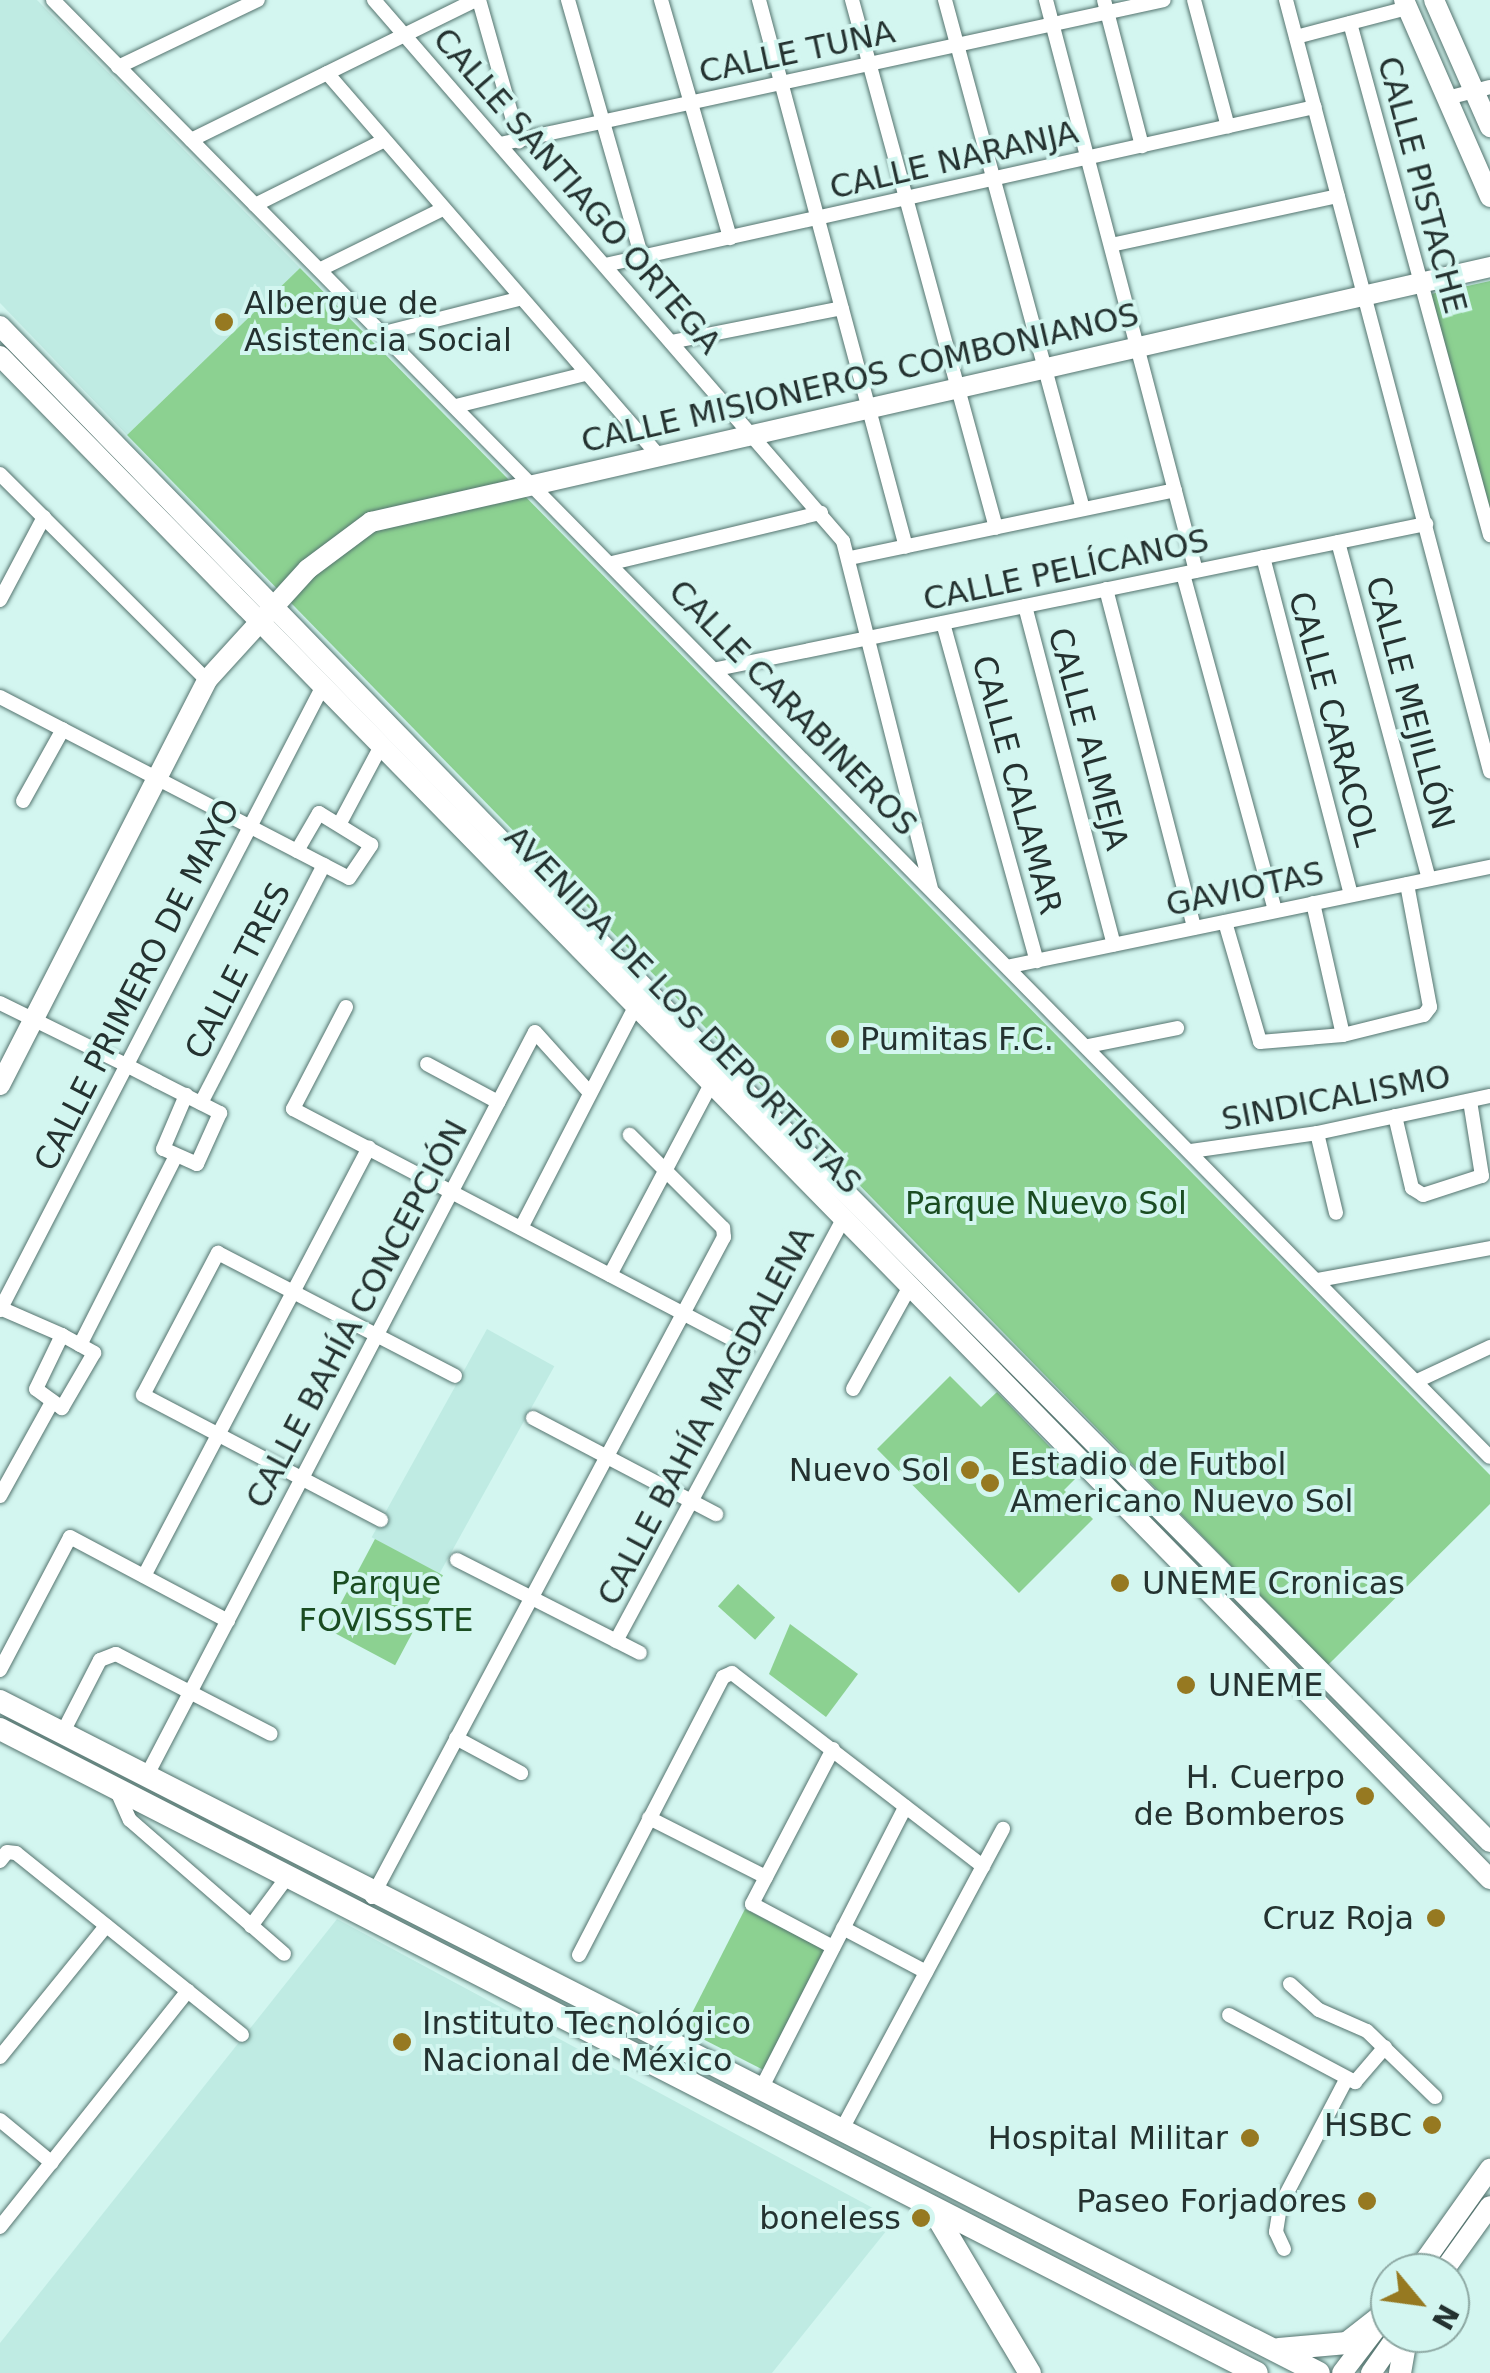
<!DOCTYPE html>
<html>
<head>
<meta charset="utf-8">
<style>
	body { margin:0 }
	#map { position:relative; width:1490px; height:2373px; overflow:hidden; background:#d3f6f0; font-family:"DejaVu Sans",sans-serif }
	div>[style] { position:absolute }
	.built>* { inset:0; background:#bfebe3; transform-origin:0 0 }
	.green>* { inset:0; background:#8cd191; transform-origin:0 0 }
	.roads { filter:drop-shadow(0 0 2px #55746f) drop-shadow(0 0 2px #55746f) }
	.street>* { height:14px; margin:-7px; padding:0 7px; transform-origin:7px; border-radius:7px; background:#fff }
	.secondary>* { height:20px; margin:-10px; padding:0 10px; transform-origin:10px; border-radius:10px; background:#fff }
	.primary>* { height:22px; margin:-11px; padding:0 11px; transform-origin:11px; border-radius:11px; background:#fff }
	.dots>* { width:28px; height:28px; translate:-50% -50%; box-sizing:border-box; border:5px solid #d3f6f0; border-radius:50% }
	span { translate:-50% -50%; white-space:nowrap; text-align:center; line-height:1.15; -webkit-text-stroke:8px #d3f6f0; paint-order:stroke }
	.street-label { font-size:32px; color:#243230 }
	.poi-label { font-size:32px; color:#243230 }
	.left { translate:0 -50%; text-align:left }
	.right { translate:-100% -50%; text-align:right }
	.park-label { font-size:32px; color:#1a4c21 }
	.north { position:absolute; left:1370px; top:2253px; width:100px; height:100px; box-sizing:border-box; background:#d3f6f0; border:2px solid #8da8a3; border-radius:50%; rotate:119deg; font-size:28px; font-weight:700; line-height:40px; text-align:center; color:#243230 }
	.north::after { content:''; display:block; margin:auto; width:35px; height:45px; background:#967921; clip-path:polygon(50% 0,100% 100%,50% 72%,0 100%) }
</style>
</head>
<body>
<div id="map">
	<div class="built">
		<div style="clip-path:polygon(0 0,37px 0,300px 268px,127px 435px,0 303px)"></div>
		<div style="left:487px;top:1329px;width:77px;height:238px;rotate:29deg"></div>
		<div style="clip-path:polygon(337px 1919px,895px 2220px,772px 2373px,0 2373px,0 2343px)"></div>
	</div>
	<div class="green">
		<div style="clip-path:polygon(300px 268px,1490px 1475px,1490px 1504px,1328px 1665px,127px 435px)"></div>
		<div style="clip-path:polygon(1490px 281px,1490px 519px,1431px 294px)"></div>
		<div style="clip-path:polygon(950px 1376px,981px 1407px,997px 1392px,1078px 1476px,1064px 1490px,1093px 1519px,1019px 1593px,877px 1449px)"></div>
		<div style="left:375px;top:1539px;width:77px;height:102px;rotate:28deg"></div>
		<div style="left:738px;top:1584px;width:50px;height:30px;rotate:42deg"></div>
		<div style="clip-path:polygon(790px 1624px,858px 1674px,826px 1717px,769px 1674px)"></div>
		<div style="left:745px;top:1909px;width:89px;height:135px;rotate:27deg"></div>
	</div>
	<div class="roads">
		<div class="street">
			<div style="left:53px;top:0;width:2046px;rotate:45.4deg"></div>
			<div style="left:374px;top:0;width:716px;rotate:49.08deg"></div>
			<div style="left:843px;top:541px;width:358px;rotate:75.8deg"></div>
			<div style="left:479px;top:0;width:147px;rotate:74.2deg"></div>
			<div style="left:568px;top:0;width:268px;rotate:74deg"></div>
			<div style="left:661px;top:0;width:248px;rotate:73.8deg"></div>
			<div style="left:759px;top:0;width:566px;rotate:74.96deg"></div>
			<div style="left:852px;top:0;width:547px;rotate:74.74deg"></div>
			<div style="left:945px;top:0;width:527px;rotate:74.83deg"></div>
			<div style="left:1046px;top:0;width:590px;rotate:75.28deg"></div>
			<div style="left:1104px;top:0;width:151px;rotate:75.4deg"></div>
			<div style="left:1194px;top:0;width:131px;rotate:75deg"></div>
			<div style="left:1286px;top:0;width:798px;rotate:75.18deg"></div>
			<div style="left:1350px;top:23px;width:531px;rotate:74.71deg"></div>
			<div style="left:1296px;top:37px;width:115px;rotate:-14.6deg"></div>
			<div style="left:118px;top:67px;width:155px;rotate:-25.6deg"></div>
			<div style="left:327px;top:73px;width:505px;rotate:49.09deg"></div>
			<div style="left:1447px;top:98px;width:44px;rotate:-14.3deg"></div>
			<div style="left:191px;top:140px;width:318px;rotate:-26.2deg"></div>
			<div style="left:500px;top:144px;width:679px;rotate:-12.24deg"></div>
			<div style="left:255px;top:205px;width:143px;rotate:-26.6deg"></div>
			<div style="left:1111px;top:245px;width:232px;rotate:-12.2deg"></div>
			<div style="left:605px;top:265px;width:727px;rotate:-12.55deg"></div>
			<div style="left:321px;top:269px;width:134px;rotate:-26.2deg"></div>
			<div style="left:384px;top:333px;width:138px;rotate:-14.2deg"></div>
			<div style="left:671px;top:342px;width:174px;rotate:-11.2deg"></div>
			<div style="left:456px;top:406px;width:133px;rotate:-13.9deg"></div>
			<div style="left:0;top:474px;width:292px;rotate:44.9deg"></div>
			<div style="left:1338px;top:542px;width:349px;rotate:74.9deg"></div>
			<div style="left:1263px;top:557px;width:349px;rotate:75.4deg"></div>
			<div style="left:850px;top:558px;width:332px;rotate:-11.8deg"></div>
			<div style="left:612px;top:563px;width:215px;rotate:-13.5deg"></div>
			<div style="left:1183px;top:574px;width:349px;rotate:74.7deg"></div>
			<div style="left:1106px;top:589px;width:350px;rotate:75.4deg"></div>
			<div style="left:0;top:600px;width:94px;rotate:-62.1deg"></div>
			<div style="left:1025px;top:606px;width:350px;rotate:75.3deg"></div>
			<div style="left:943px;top:623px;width:351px;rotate:74.5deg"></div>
			<div style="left:717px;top:669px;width:724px;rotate:-11.56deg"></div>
			<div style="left:0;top:697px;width:393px;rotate:27.4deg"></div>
			<div style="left:349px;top:878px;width:40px;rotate:-56deg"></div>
			<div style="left:371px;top:845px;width:61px;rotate:-148.4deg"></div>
			<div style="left:319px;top:813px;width:44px;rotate:120.1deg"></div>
			<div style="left:23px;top:801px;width:82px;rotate:-60.9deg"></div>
			<div style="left:340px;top:823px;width:89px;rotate:-62deg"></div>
			<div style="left:1313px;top:903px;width:135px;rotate:77.2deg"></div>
			<div style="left:1225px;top:922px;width:125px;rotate:73.7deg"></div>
			<div style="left:1260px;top:1042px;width:83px;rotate:-4.8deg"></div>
			<div style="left:1343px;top:1035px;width:83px;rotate:-13.9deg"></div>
			<div style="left:1424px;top:1015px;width:10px;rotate:-53deg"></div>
			<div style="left:1430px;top:1007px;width:125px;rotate:-100.6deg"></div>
			<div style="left:1011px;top:966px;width:489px;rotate:-11.7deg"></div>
			<div style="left:0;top:1003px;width:140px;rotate:26.2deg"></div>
			<div style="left:126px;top:1065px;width:35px;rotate:27deg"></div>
			<div style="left:157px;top:1081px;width:71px;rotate:26.9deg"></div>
			<div style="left:220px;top:1113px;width:56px;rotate:114.3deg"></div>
			<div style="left:197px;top:1164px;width:37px;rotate:-156deg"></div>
			<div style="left:163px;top:1149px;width:59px;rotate:-66.9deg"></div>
			<div style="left:346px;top:1007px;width:115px;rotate:117.5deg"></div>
			<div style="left:293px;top:1109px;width:513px;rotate:27.66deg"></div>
			<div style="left:1088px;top:1046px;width:91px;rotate:-11.4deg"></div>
			<div style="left:427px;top:1064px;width:81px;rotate:28.2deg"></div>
			<div style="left:201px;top:1103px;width:268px;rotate:-62.7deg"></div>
			<div style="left:1395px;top:1116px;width:74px;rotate:76.7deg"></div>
			<div style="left:1412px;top:1188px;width:13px;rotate:32deg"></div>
			<div style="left:1423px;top:1195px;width:62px;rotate:-17.9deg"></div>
			<div style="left:1482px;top:1176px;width:76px;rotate:-99.1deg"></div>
			<div style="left:1317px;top:1133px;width:82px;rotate:76.6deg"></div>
			<div style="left:1191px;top:1151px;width:127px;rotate:-8.1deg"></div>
			<div style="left:1317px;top:1133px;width:177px;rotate:-12.1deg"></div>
			<div style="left:521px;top:1228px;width:251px;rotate:-62.7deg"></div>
			<div style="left:610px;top:1275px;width:218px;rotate:-62.1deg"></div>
			<div style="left:1318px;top:1280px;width:175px;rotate:-10.5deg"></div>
			<div style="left:0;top:1308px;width:68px;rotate:23.5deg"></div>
			<div style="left:62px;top:1335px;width:37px;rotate:29deg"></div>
			<div style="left:94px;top:1353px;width:64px;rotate:120.2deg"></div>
			<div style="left:62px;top:1408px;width:32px;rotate:-144deg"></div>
			<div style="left:36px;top:1389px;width:60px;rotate:-64.3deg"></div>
			<div style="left:0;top:1310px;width:705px;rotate:-62.64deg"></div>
			<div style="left:80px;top:1345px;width:212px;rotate:-63.1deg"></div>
			<div style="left:1417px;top:1381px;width:81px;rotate:-25deg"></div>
			<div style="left:853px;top:1389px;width:118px;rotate:-61deg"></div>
			<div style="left:533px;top:1418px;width:207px;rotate:27.7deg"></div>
			<div style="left:0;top:1496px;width:107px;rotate:-61deg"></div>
			<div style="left:381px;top:1520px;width:269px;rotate:-152.3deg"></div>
			<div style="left:143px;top:1395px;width:161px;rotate:-62.2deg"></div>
			<div style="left:218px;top:1253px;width:267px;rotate:27.4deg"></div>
			<div style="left:457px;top:1560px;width:205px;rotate:26.9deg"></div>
			<div style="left:144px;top:1576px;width:484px;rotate:-62.3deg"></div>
			<div style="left:616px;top:1641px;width:481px;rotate:-61.7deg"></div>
			<div style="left:0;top:1670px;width:150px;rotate:-62.2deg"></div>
			<div style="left:70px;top:1537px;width:179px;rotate:28deg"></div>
			<div style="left:63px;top:1732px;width:81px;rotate:-62.8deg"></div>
			<div style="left:100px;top:1660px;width:17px;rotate:-21deg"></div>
			<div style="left:116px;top:1654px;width:174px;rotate:27.3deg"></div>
			<div style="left:456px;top:1738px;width:74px;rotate:28.3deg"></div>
			<div style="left:833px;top:1749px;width:175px;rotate:117.6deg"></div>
			<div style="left:752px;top:1904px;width:92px;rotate:28deg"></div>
			<div style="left:147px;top:1775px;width:838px;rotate:-62.43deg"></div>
			<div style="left:535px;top:1032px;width:82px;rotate:48deg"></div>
			<div style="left:116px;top:1789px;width:34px;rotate:66deg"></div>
			<div style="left:130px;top:1820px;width:204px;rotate:41deg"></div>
			<div style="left:649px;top:1818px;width:131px;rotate:26.8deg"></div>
			<div style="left:0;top:1861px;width:11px;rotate:-52deg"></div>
			<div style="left:7px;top:1852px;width:9px;rotate:6deg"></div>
			<div style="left:16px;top:1853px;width:290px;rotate:38.8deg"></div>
			<div style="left:372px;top:1897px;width:748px;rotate:-61.93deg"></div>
			<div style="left:724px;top:1237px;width:9px;rotate:-96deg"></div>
			<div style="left:723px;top:1228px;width:132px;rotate:-135deg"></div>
			<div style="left:251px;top:1926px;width:62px;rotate:-53.5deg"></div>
			<div style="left:843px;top:1928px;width:94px;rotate:27.9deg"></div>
			<div style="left:579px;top:1955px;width:313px;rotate:-62.6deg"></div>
			<div style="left:723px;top:1677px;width:10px;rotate:-24deg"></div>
			<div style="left:732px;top:1673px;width:317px;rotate:37.6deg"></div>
			<div style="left:1290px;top:1984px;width:39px;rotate:42deg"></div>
			<div style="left:1319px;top:2010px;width:52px;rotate:23.6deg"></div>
			<div style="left:1367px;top:2031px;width:95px;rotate:44.1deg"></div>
			<div style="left:1229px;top:2015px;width:143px;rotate:28deg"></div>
			<div style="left:1355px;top:2082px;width:46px;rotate:-49.4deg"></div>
			<div style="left:0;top:2057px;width:169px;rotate:-51deg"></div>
			<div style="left:761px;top:2089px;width:317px;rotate:-62.9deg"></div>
			<div style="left:0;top:2120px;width:67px;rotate:39.6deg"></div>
			<div style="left:841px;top:2131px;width:343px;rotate:-61.8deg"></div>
			<div style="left:0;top:2227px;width:302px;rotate:-51.5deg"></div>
			<div style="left:1284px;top:2249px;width:19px;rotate:-115deg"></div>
			<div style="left:1276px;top:2232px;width:26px;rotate:-81deg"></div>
			<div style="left:1280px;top:2206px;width:144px;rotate:-62.4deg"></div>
		</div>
		<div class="secondary">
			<div style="left:1404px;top:0;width:215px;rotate:66.4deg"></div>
			<div style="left:1434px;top:0;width:139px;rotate:66.2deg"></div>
			<div style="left:0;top:326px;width:1057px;rotate:45.77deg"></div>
			<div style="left:737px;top:1083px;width:1069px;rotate:45.23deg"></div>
			<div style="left:0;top:356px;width:2131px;rotate:45.63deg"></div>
			<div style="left:0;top:1085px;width:455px;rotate:-62.9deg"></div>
			<div style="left:207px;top:680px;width:150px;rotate:-47.7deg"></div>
			<div style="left:308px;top:569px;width:79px;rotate:-36.7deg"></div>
			<div style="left:371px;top:522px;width:1148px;rotate:-12.84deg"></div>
			<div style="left:1416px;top:2273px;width:128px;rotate:-54.6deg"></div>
			<div style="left:1442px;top:2273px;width:82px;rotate:-54.4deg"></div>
			<div style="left:1342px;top:2373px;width:58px;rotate:-52.7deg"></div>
			<div style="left:1371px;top:2373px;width:49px;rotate:-55deg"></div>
		</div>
		<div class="primary">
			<div style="left:0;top:1701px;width:1480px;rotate:27deg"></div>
			<div style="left:0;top:1729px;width:1412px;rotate:27.13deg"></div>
			<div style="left:936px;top:2215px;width:184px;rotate:59.3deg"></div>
			<div style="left:1279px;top:2349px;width:68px;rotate:-5deg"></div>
			<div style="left:1347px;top:2343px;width:52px;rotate:-38deg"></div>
			<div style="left:1400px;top:2373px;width:41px;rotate:-80.1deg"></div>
		</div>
	</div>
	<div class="dots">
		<div style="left:224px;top:322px;background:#967921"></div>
		<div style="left:840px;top:1039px;background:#967921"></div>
		<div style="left:970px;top:1470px;background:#967921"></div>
		<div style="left:990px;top:1483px;background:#967921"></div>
		<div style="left:1120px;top:1583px;background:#967921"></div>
		<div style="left:1186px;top:1685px;background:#967921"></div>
		<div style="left:1365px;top:1796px;background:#967921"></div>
		<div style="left:1436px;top:1918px;background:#967921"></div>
		<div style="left:402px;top:2042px;background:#967921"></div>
		<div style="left:1432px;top:2125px;background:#967921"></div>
		<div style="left:1250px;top:2138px;background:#967921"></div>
		<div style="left:1367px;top:2201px;background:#967921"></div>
		<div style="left:921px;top:2218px;background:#967921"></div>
	</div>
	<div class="street-label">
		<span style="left:797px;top:52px;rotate:-12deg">CALLE TUNA</span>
		<span style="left:954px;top:160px;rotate:-13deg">CALLE NARANJA</span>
		<span style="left:1422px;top:185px;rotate:75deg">CALLE PISTACHE</span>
		<span style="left:577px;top:191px;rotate:49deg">CALLE SANTIAGO ORTEGA</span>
		<span style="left:860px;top:378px;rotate:-13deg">CALLE MISIONEROS COMBONIANOS</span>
		<span style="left:1066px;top:570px;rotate:-12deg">CALLE PELÍCANOS</span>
		<span style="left:1410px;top:703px;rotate:75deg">CALLE MEJILLÓN</span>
		<span style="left:793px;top:708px;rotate:46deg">CALLE CARABINEROS</span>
		<span style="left:1333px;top:719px;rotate:75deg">CALLE CARACOL</span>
		<span style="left:1088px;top:739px;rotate:75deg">CALLE ALMEJA</span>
		<span style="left:1017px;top:785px;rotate:75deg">CALLE CALAMAR</span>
		<span style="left:1245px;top:889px;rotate:-12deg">GAVIOTAS</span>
		<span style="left:238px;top:971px;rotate:-63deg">CALLE TRES</span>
		<span style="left:137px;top:985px;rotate:-63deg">CALLE PRIMERO DE MAYO</span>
		<span style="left:683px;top:1010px;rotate:46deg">AVENIDA DE LOS DEPORTISTAS</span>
		<span style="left:1336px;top:1098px;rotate:-11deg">SINDICALISMO</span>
		<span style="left:357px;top:1314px;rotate:-62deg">CALLE BAHÍA CONCEPCIÓN</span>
		<span style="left:706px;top:1416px;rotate:-62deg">CALLE BAHÍA MAGDALENA</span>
	</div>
	<div class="poi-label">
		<span class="left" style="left:244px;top:322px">Albergue de<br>Asistencia Social</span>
		<span class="left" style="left:860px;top:1039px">Pumitas F.C.</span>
		<span class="left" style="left:1010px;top:1483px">Estadio de Futbol<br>Americano Nuevo Sol</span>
		<span class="right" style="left:950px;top:1470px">Nuevo Sol</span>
		<span class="left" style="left:1142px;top:1583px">UNEME Cronicas</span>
		<span class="left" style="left:1208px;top:1685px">UNEME</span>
		<span class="right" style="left:1345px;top:1796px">H. Cuerpo<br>de Bomberos</span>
		<span class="right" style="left:1414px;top:1918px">Cruz Roja</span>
		<span class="left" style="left:422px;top:2042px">Instituto Tecnológico<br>Nacional de México</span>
		<span class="right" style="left:1412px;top:2125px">HSBC</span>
		<span class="right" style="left:1228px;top:2138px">Hospital Militar</span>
		<span class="right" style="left:1347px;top:2201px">Paseo Forjadores</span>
		<span class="right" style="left:901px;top:2218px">boneless</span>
	</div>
	<div class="park-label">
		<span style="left:1046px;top:1203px">Parque Nuevo Sol</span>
		<span style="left:386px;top:1602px">Parque<br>FOVISSSTE</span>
	</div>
	<div class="north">N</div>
</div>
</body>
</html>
